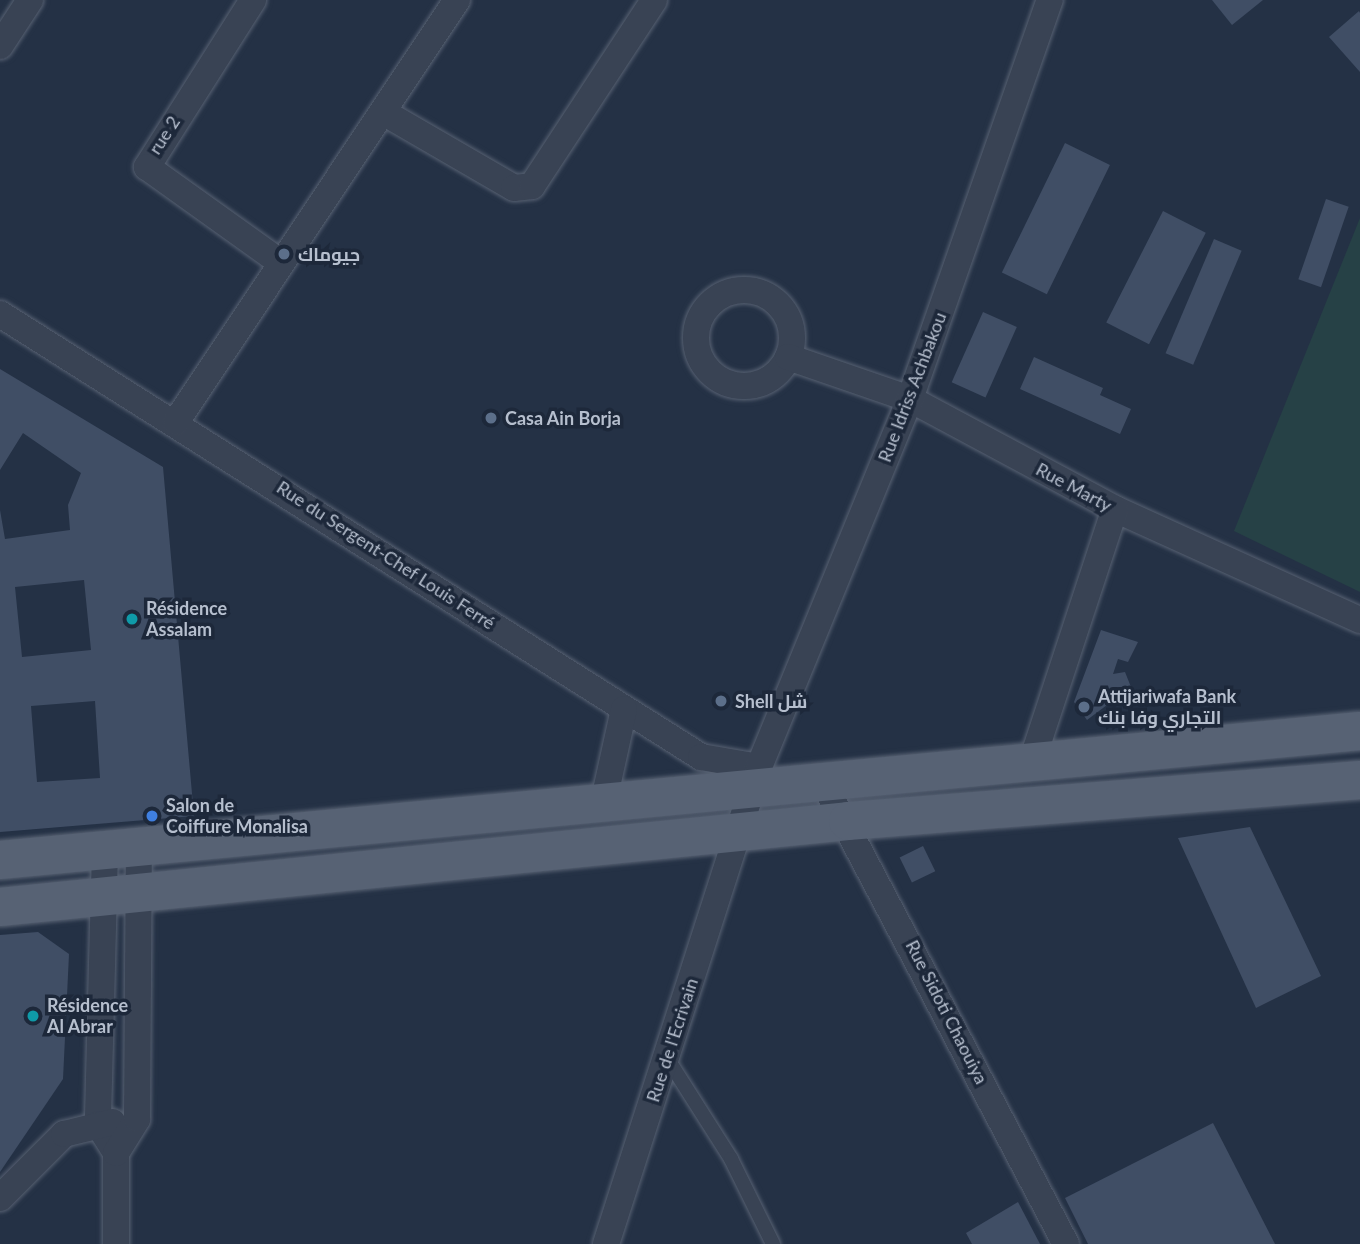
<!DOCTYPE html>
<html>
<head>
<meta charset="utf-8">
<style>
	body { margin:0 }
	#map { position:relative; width:1360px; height:1244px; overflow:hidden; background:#243145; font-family:Lato,Cairo,sans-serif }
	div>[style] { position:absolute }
	.green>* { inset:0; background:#264146 }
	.building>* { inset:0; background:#404e65; transform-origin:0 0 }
	.roads { filter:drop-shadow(0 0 2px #576172) drop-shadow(0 0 2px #576172) }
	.lane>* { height:14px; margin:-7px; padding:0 7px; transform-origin:7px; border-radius:7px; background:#394354 }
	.street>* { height:26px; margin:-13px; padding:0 13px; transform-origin:13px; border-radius:13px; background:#394354 }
	.street>.ring { margin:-13px; padding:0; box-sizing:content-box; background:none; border:26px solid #394354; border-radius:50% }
	.primary>* { height:38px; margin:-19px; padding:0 19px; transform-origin:19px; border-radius:19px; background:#576274 }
	.dots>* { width:19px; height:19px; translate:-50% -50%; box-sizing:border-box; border:4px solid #1d283a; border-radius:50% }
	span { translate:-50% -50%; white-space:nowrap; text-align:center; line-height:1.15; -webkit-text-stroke:7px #1d283a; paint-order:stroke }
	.street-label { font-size:18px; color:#b6bfce }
	.poi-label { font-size:18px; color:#b6bfce; font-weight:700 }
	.left { translate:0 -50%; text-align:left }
</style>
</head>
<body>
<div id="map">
	<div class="green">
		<div style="clip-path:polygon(1360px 218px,1360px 592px,1234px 531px)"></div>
	</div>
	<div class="building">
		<div style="clip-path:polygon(1212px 0,1263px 0,1232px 25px)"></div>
		<div style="clip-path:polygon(1359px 11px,1360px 13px,1360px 72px,1329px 37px)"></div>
		<div style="left:1065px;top:143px;width:50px;height:144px;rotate:26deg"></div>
		<div style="left:1326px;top:199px;width:24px;height:85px;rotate:19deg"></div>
		<div style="left:1163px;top:211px;width:48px;height:125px;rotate:27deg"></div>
		<div style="left:1214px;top:239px;width:30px;height:124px;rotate:23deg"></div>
		<div style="left:983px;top:312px;width:37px;height:77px;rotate:24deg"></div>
		<div style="clip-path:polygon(1034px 357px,1103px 388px,1100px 395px,1131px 409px,1120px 434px,1020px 389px)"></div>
		<div style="clip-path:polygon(evenodd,0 369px,163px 467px,194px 816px,0 832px,0 510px,5px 539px,70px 530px,68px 505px,81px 473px,23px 433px,0 470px,0 369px,84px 580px,91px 650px,22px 657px,15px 587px,84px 580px,0 369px,95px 701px,100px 778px,37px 782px,31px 706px,95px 701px)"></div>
		<div style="clip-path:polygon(1101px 630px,1138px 642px,1128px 662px,1118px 659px,1113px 674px,1125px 672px,1131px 687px,1087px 720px,1074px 702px)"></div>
		<div style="clip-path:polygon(1250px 827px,1321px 976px,1256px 1008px,1178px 838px)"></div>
		<div style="left:923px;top:846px;width:28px;height:26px;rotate:64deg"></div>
		<div style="clip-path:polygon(38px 932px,69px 954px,63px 1079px,0 1172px,0 935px)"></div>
		<div style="clip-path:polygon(1213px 1123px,1275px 1244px,1088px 1244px,1065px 1198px)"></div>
		<div style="clip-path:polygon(1018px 1202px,1040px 1244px,972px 1244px,966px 1233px)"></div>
	</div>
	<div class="roads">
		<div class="lane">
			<div style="left:667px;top:1058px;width:120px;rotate:57.6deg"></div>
			<div style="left:731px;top:1159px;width:95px;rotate:63.7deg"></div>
		</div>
		<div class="street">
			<div style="left:253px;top:0;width:198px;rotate:122.4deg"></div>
			<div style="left:147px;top:167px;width:165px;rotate:35.6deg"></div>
			<div style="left:0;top:46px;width:55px;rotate:-56.9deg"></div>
			<div style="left:383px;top:112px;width:151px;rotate:30.1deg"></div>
			<div style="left:514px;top:188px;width:18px;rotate:-6deg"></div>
			<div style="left:532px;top:186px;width:222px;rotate:-56.7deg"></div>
			<div class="ring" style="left:696px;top:290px;width:70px;height:70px"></div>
			<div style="left:0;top:314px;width:829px;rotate:32.29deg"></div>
			<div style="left:701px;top:757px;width:59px;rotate:9.8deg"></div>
			<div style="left:759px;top:767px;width:501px;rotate:107.78deg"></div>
			<div style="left:788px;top:357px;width:129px;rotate:19deg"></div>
			<div style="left:910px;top:399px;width:233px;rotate:28.2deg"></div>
			<div style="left:1115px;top:509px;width:269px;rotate:24.4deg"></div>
			<div style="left:176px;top:422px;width:507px;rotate:-56.34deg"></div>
			<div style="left:1032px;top:761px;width:265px;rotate:-71.8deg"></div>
			<div style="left:759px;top:767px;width:398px;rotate:-67.7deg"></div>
			<div style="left:910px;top:399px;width:423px;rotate:-70.7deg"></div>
			<div style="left:823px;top:782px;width:522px;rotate:62.26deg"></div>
			<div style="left:604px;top:800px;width:93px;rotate:-77.6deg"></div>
			<div style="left:105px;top:850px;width:274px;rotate:91.5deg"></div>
			<div style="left:98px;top:1124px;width:34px;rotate:58deg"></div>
			<div style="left:0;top:1198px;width:91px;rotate:-45deg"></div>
			<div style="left:64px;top:1134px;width:50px;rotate:-13.8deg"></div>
			<div style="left:116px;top:1244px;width:91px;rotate:-90deg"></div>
			<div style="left:116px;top:1153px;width:40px;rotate:-58deg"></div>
			<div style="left:137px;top:1119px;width:272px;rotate:-89.6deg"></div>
		</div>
		<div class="primary">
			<div style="left:0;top:860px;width:1366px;rotate:-5.42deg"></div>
			<div style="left:0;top:907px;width:852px;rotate:-5.79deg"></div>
			<div style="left:848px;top:821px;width:514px;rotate:-4.58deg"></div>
		</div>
	</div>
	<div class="dots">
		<div style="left:284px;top:254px;background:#5c6f8a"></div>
		<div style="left:491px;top:418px;background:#5c6f8a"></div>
		<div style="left:132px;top:619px;background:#0f9aa8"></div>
		<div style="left:721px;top:701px;background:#5c6f8a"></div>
		<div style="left:1084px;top:707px;background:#5c6f8a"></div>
		<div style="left:152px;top:816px;background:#3f7fe0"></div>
		<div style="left:33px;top:1016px;background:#0f9aa8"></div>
	</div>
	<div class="street-label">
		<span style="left:164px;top:135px;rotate:-57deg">rue 2</span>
		<span style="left:912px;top:387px;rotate:-69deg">Rue Idriss Achbakou</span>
		<span style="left:1074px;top:487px;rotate:28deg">Rue Marty</span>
		<span style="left:386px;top:555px;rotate:33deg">Rue du Sergent-Chef Louis Ferré</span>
		<span style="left:947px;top:1012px;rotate:63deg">Rue Sidoti Chaouiya</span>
		<span style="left:672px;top:1040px;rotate:-72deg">Rue de l'Ecrivain</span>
	</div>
	<div class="poi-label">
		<span class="left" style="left:298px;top:254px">جيوماك</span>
		<span class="left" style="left:505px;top:418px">Casa Ain Borja</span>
		<span class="left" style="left:146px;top:619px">Résidence<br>Assalam</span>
		<span class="left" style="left:1098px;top:707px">Attijariwafa Bank<br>التجاري وفا بنك</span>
		<span class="left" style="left:735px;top:701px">Shell شل</span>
		<span class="left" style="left:166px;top:816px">Salon de<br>Coiffure Monalisa</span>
		<span class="left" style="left:47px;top:1016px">Résidence<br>Al Abrar</span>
	</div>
</div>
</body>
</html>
